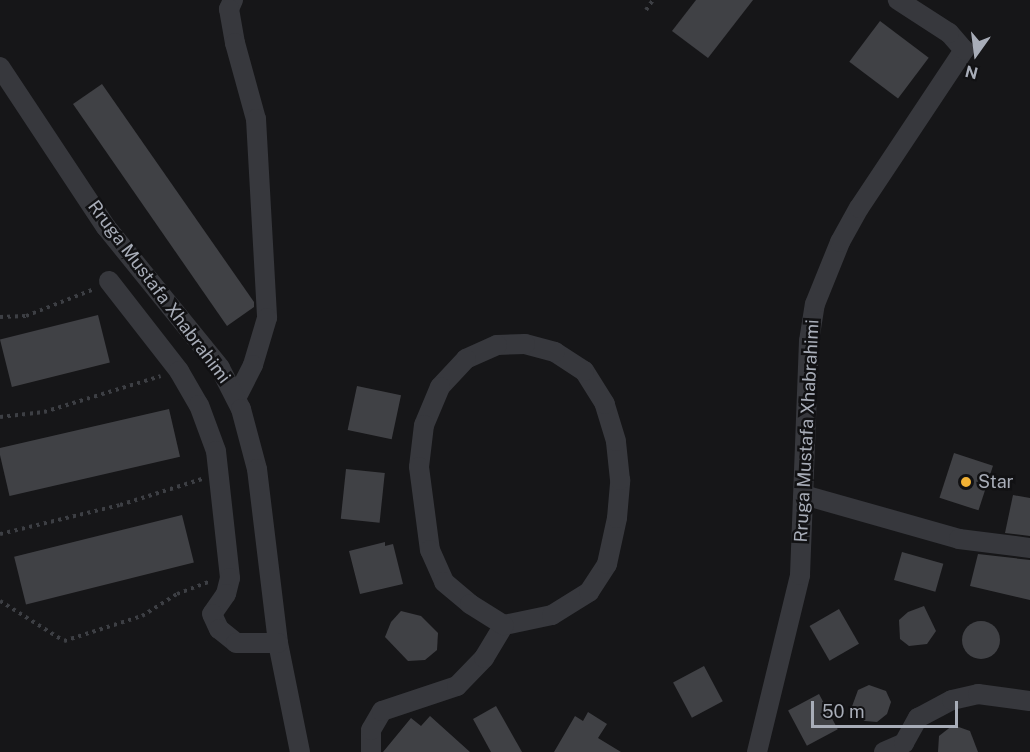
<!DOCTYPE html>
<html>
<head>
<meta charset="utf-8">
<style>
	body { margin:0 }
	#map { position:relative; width:1030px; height:752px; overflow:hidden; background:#161618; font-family:"Public Sans",sans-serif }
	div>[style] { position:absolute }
	.building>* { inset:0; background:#404145; transform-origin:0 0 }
	.round { border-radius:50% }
	.path>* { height:4px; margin-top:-2px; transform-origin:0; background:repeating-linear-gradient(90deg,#3d3f44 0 3px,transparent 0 7.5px) }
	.minor>* { height:20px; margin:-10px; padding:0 10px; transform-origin:10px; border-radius:10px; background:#37383d }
	.dots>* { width:16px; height:16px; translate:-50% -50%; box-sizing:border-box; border:3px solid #111113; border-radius:50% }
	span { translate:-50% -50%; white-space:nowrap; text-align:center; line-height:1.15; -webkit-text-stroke:5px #111113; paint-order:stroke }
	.street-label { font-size:18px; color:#a8adb8 }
	.poi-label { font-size:18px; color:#a8adb8 }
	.left { translate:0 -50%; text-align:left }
	.north { position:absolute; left:946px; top:24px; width:60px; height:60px; -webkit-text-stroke:4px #111113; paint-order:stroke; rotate:194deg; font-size:16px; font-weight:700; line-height:24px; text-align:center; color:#a8adb8 }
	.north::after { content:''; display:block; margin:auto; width:21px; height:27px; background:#a8adb8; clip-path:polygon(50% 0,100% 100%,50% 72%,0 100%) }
	.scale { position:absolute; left:811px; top:701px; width:147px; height:27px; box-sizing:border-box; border:3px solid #a8adb8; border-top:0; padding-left:8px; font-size:18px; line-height:21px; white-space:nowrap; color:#a8adb8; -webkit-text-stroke:4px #111113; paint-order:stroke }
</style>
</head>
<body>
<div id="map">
	<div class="building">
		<div style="clip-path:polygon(696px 0,753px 0,708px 58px,672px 31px)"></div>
		<div style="left:880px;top:21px;width:61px;height:51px;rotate:37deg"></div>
		<div style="clip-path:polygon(102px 84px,254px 302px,254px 307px,227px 326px,73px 104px)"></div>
		<div style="left:98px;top:315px;width:49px;height:101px;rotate:76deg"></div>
		<div style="left:357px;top:386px;width:45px;height:45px;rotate:12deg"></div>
		<div style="left:169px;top:409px;width:49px;height:175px;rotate:77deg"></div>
		<div style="left:954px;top:453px;width:41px;height:47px;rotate:18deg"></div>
		<div style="left:346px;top:469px;width:39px;height:50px;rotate:6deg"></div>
		<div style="clip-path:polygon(1013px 495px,1030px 498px,1030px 536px,1005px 533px)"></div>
		<div style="left:182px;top:515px;width:49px;height:173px;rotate:76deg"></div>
		<div style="clip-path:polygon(385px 542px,385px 546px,393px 544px,403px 584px,360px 594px,349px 551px)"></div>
		<div style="left:902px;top:552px;width:43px;height:29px;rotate:16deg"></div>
		<div style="clip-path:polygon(978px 554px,1030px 560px,1030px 600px,970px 586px)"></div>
		<div style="clip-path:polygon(924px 606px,936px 631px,927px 644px,909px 646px,900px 639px,899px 620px,908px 612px)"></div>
		<div style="left:839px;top:609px;width:40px;height:34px;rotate:60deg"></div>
		<div style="clip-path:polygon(401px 611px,421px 616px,438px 633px,437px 650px,425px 660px,408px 661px,385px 637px,391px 622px)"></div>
		<div class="round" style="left:962px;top:621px;width:38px;height:38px"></div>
		<div style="left:704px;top:666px;width:40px;height:35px;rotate:62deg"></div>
		<div style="clip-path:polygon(869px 685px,886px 691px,891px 702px,887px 714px,877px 722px,865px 721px,850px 712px,858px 690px)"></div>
		<div style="left:819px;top:694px;width:40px;height:35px;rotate:62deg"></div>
		<div style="clip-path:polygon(496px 706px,522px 752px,491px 752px,473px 719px)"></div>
		<div style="clip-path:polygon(588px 712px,607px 724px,598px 738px,621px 752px,554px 752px,575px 716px,583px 721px)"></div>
		<div style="clip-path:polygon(430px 716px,470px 752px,383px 752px,411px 718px,421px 726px)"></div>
		<div style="clip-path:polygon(953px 725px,970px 731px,978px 752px,938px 752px,939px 736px)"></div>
	</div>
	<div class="path">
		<div style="left:646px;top:10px;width:12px;rotate:-55deg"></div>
		<div style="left:0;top:317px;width:26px;rotate:-2deg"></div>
		<div style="left:26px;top:316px;width:71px;rotate:-21.5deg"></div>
		<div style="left:0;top:417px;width:44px;rotate:-6.5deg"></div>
		<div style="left:44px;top:412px;width:122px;rotate:-17.1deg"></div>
		<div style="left:0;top:534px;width:123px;rotate:-13.6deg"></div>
		<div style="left:120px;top:505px;width:86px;rotate:-17.6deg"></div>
		<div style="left:0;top:601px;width:75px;rotate:32deg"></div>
		<div style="left:64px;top:641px;width:82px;rotate:-17.8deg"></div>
		<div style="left:142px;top:616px;width:41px;rotate:-32.2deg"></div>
		<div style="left:177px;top:594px;width:36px;rotate:-21deg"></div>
	</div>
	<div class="minor">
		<div style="left:233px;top:0;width:10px;rotate:114deg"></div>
		<div style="left:229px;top:9px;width:35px;rotate:80deg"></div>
		<div style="left:235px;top:43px;width:79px;rotate:74.6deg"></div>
		<div style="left:256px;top:119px;width:199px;rotate:86.8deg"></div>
		<div style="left:267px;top:318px;width:49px;rotate:106.6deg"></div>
		<div style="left:253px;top:365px;width:37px;rotate:117deg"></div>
		<div style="left:0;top:67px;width:192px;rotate:56.5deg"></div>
		<div style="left:106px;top:227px;width:181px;rotate:51deg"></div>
		<div style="left:220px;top:368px;width:46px;rotate:62.9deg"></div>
		<div style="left:241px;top:409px;width:62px;rotate:75.1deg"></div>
		<div style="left:257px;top:469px;width:175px;rotate:83.1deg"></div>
		<div style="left:278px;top:643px;width:111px;rotate:78.6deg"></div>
		<div style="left:109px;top:281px;width:114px;rotate:52.1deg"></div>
		<div style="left:179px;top:371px;width:39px;rotate:60deg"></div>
		<div style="left:199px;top:405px;width:49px;rotate:69.7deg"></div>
		<div style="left:216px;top:451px;width:128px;rotate:83.7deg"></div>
		<div style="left:230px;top:578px;width:16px;rotate:104deg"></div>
		<div style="left:226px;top:594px;width:24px;rotate:125deg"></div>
		<div style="left:212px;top:614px;width:17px;rotate:65deg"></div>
		<div style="left:219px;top:629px;width:22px;rotate:39deg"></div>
		<div style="left:236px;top:643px;width:42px"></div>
		<div style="left:804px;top:495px;width:161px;rotate:15.8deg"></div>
		<div style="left:959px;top:539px;width:72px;rotate:7.2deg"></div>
		<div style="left:371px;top:752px;width:22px;rotate:-90deg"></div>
		<div style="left:371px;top:730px;width:22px;rotate:-60deg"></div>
		<div style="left:382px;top:711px;width:79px;rotate:-18.4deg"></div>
		<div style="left:457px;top:686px;width:39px;rotate:-46deg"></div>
		<div style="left:484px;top:658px;width:39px;rotate:-59deg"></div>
		<div style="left:504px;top:625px;width:49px;rotate:-11.8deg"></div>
		<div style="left:552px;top:615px;width:44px;rotate:-31.9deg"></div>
		<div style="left:589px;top:592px;width:33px;rotate:-57deg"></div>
		<div style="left:607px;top:564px;width:47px;rotate:-77.7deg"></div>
		<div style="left:617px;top:518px;width:38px;rotate:-85deg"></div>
		<div style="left:620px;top:480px;width:39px;rotate:-96deg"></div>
		<div style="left:616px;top:441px;width:39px;rotate:-107deg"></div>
		<div style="left:605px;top:404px;width:39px;rotate:-122deg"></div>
		<div style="left:584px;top:371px;width:35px;rotate:-147deg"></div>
		<div style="left:555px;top:352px;width:31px;rotate:-165deg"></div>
		<div style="left:525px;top:344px;width:28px;rotate:178deg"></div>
		<div style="left:497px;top:345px;width:34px;rotate:156deg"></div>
		<div style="left:466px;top:359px;width:38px;rotate:133deg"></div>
		<div style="left:440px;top:387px;width:41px;rotate:112.8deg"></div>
		<div style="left:424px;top:425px;width:42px;rotate:96.8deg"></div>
		<div style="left:419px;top:467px;width:84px;rotate:82.5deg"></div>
		<div style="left:430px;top:550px;width:35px;rotate:66deg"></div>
		<div style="left:444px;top:582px;width:34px;rotate:40deg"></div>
		<div style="left:470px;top:604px;width:40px;rotate:32deg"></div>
		<div style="left:757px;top:752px;width:182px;rotate:-76.3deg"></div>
		<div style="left:800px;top:575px;width:234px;rotate:-87.8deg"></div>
		<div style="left:809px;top:341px;width:37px;rotate:-81deg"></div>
		<div style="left:815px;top:304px;width:67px;rotate:-68deg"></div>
		<div style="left:840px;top:242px;width:39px;rotate:-61deg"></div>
		<div style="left:859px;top:208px;width:190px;rotate:-56.4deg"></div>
		<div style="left:964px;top:50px;width:23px;rotate:-131deg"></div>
		<div style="left:949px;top:33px;width:61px;rotate:-147.1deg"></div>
		<div style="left:884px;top:752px;width:22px;rotate:-24deg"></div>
		<div style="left:904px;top:743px;width:29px;rotate:-61deg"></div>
		<div style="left:918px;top:718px;width:38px;rotate:-28deg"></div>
		<div style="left:952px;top:700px;width:27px;rotate:-13deg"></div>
		<div style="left:978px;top:694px;width:52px;rotate:7.7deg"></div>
	</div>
	<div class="dots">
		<div style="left:966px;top:482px;background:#f2b134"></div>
	</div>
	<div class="street-label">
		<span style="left:159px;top:292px;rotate:53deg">Rruga Mustafa Xhabrahimi</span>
		<span style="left:807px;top:431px;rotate:-87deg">Rruga Mustafa Xhabrahimi</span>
	</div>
	<div class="poi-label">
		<span class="left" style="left:978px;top:482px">Star</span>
	</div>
	<div class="north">N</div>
	<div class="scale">50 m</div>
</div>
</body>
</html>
